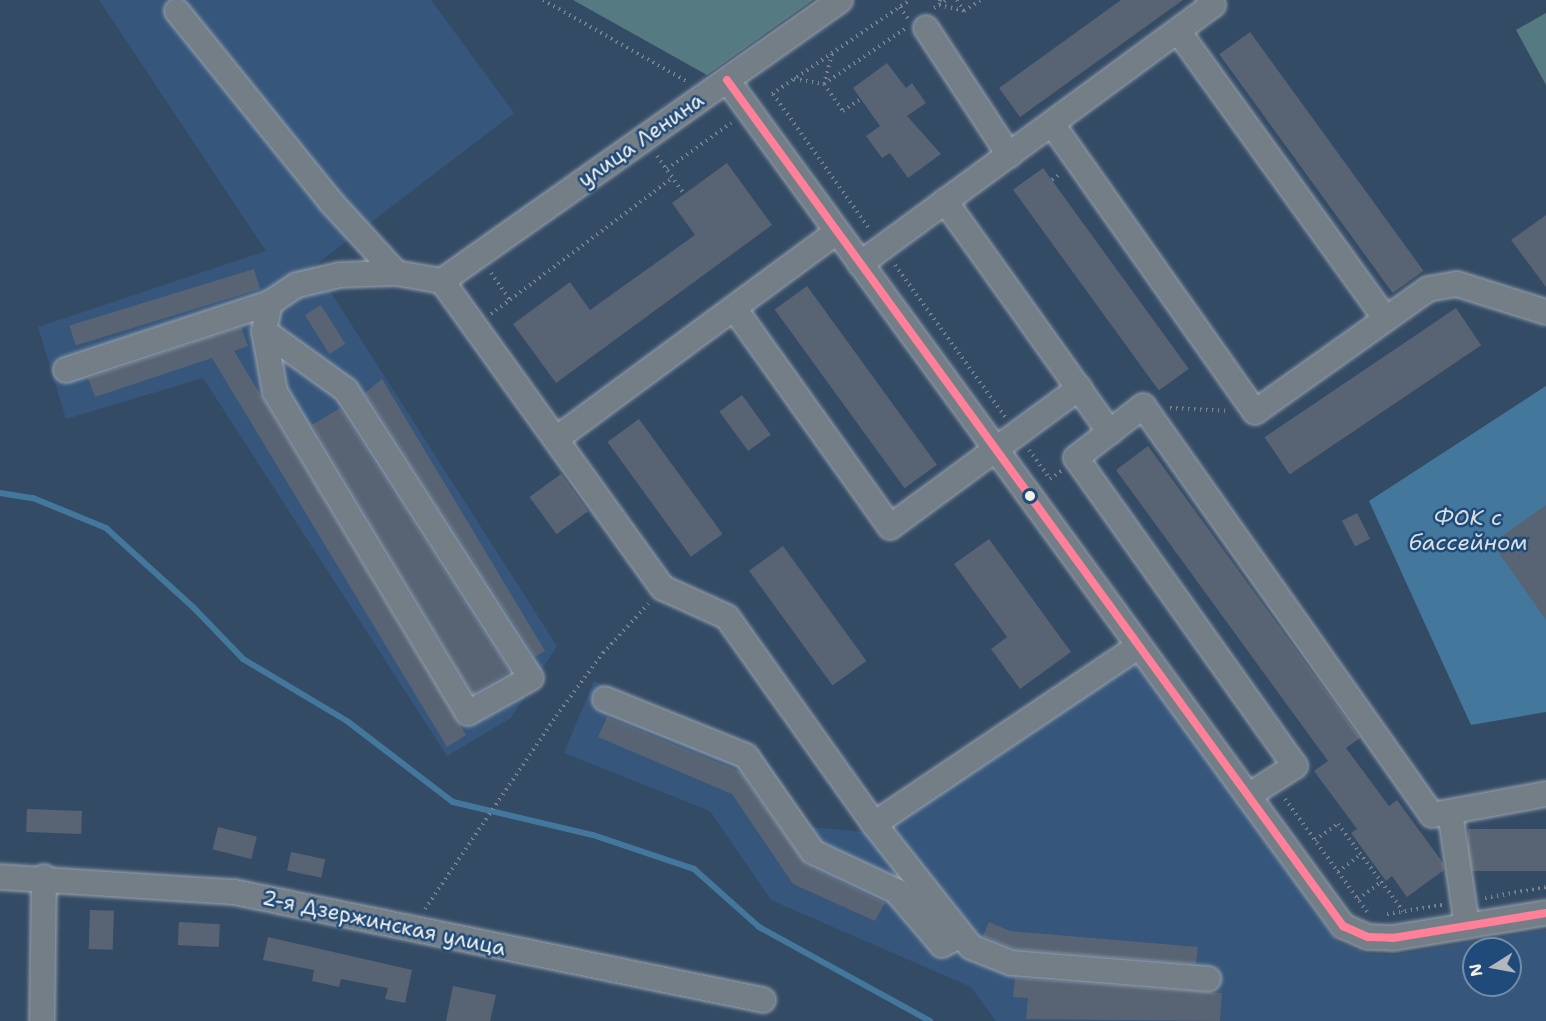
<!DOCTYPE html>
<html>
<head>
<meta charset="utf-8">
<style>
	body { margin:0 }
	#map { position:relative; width:1546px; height:1021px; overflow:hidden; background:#344b65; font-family:"Shantell Sans",sans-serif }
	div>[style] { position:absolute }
	.built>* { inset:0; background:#36567b }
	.green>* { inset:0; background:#567a82 }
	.water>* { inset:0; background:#43789c }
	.stream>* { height:6px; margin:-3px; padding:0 3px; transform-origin:3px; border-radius:3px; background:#43789c }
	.building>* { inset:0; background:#586473; transform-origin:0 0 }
	.path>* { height:4px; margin-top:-2px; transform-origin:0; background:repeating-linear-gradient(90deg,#78838f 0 1.5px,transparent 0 6px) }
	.roads { filter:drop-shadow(0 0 2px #9ba5af) drop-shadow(0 0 2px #9ba5af) }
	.minor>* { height:24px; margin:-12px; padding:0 12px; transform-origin:12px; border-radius:12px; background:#737e87 }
	.bus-1>* { height:8px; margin:-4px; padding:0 4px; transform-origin:4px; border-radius:4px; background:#ff8098 }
	.dots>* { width:16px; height:16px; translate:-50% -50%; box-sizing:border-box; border:3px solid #1f4a7a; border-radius:50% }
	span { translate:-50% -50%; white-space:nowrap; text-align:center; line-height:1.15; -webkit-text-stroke:5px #1f4a7a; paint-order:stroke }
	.street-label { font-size:21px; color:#f4f1e8 }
	.water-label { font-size:22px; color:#dae0dd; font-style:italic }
	.north { position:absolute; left:1462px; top:937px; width:60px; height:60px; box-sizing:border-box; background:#1f4a7a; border:2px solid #748da6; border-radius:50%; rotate:259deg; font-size:16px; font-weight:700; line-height:24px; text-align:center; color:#f4f1e8 }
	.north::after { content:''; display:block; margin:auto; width:21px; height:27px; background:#b1b7ba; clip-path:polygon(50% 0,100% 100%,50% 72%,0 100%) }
</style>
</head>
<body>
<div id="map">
	<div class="built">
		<div style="clip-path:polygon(99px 0,431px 0,514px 113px,314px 266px,557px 646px,511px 718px,447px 756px,203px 378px,66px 419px,38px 327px,266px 251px)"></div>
		<div style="clip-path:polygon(evenodd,1135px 658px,1338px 942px,1367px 954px,1394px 955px,1546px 930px,1546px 1021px,996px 1021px,971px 987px,771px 900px,710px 811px,564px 753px,594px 681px,759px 749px,811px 827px,874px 833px,1135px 658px,1474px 949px,1510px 949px,1510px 985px,1474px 985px,1474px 949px)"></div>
	</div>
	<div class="green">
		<div style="clip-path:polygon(573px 0,813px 0,707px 75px)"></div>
		<div style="clip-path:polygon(1546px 13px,1546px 85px,1516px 30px)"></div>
	</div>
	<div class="water">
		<div style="clip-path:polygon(1546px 386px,1546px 712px,1471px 725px,1369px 501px)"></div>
	</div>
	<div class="stream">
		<div style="left:0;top:493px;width:33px;rotate:9deg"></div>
		<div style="left:33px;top:498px;width:79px;rotate:22.3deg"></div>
		<div style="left:106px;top:528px;width:119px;rotate:42.3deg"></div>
		<div style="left:194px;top:608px;width:71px;rotate:46.1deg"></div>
		<div style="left:243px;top:659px;width:121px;rotate:30.8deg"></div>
		<div style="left:347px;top:721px;width:133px;rotate:37.4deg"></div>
		<div style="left:453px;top:802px;width:144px;rotate:13.3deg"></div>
		<div style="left:593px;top:835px;width:107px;rotate:18.6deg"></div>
		<div style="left:694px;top:869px;width:87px;rotate:41.7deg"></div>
		<div style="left:759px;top:927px;width:195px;rotate:28.8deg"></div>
	</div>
	<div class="building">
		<div style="clip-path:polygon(1121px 0,1183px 0,1020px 117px,999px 88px)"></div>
		<div style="left:1250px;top:32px;width:295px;height:38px;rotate:54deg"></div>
		<div style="clip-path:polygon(887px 63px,906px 88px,912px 83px,926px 103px,907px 116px,941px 154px,908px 178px,890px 153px,882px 158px,866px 136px,880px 126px,853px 88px)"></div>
		<div style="clip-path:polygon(727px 163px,772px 225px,556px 383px,513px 324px,570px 282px,590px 310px,695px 235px,672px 203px)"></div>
		<div style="left:1043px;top:168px;width:248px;height:37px;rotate:54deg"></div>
		<div style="clip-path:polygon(1546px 215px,1546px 287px,1511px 240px)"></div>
		<div style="left:254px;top:269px;width:21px;height:193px;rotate:73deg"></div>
		<div style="left:807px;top:286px;width:221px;height:40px;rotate:54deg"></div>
		<div style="left:321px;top:305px;width:46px;height:19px;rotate:58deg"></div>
		<div style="left:1456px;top:308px;width:45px;height:231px;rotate:56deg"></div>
		<div style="clip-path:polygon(241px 327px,248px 346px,234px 351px,466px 735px,447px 747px,212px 358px,95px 397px,88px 378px)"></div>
		<div style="clip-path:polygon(382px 379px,545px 651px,535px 657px,365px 393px)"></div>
		<div style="left:742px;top:395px;width:49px;height:28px;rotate:54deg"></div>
		<div style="clip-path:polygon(340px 408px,510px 672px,473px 694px,312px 425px)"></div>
		<div style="left:639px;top:419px;width:142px;height:39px;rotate:54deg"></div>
		<div style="clip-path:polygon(1148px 446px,1360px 738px,1346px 748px,1389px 806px,1397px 800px,1443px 863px,1444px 870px,1407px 897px,1392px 876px,1386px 881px,1351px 833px,1357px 829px,1314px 771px,1328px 761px,1116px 470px)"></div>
		<div style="left:561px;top:474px;width:46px;height:39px;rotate:54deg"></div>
		<div style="clip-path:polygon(1546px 505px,1546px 620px,1492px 543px)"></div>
		<div style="left:1357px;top:513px;width:29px;height:17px;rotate:63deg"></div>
		<div style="clip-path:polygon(989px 539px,1071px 652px,1020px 689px,991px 649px,1007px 637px,954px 564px)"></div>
		<div style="left:783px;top:546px;width:142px;height:42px;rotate:54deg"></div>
		<div style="clip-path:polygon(607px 717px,739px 771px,806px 865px,885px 903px,875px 921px,793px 884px,732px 794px,598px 737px)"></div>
		<div style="left:27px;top:809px;width:55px;height:23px;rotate:2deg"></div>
		<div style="left:218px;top:827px;width:40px;height:23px;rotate:14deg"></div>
		<div style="left:1546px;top:829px;width:42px;height:78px;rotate:90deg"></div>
		<div style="left:291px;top:852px;width:35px;height:19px;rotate:12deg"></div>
		<div style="left:90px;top:910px;width:24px;height:39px;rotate:2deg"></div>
		<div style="left:179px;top:922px;width:41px;height:23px;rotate:3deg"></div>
		<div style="clip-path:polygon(989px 922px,1010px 931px,1198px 947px,1196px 964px,1014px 949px,983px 936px)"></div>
		<div style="clip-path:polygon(268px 937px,412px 970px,405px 1003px,385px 999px,388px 988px,341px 979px,339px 987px,312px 981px,314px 970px,263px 960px)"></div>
		<div style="clip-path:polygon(1015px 978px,1222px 993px,1220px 1021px,1026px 1019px,1028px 998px,1013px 997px)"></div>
		<div style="clip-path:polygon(453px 986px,496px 995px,490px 1021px,446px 1021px)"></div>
	</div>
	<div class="path">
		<div style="left:543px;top:0;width:164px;rotate:29.5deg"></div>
		<div style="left:940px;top:0;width:5px;rotate:101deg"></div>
		<div style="left:939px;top:5px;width:26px;rotate:13deg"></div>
		<div style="left:964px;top:11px;width:20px;rotate:-33deg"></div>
		<div style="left:957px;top:0;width:13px;rotate:58deg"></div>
		<div style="left:900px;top:7px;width:14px;rotate:56deg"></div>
		<div style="left:934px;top:8px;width:14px;rotate:-34deg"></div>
		<div style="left:832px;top:54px;width:31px;rotate:105deg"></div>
		<div style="left:824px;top:84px;width:33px;rotate:55deg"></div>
		<div style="left:843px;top:111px;width:22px;rotate:-34deg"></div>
		<div style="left:794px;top:79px;width:30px;rotate:9deg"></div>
		<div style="left:824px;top:84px;width:99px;rotate:-34.3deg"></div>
		<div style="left:772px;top:94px;width:167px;rotate:-34.3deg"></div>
		<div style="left:773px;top:94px;width:167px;rotate:54.5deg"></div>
		<div style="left:657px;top:156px;width:47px;rotate:54.6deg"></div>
		<div style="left:667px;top:169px;width:79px;rotate:-35.7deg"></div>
		<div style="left:1052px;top:180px;width:10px;rotate:-37deg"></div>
		<div style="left:895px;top:265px;width:188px;rotate:54.1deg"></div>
		<div style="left:491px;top:273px;width:33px;rotate:55deg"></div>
		<div style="left:491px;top:314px;width:226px;rotate:-36.9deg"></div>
		<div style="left:1170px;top:408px;width:59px;rotate:2.9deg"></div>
		<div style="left:1029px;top:450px;width:36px;rotate:54deg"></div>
		<div style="left:1050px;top:479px;width:14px;rotate:-36deg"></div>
		<div style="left:1285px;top:799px;width:140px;rotate:54deg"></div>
		<div style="left:1315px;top:840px;width:28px;rotate:-35deg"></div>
		<div style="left:1338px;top:824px;width:109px;rotate:53.2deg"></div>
		<div style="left:1338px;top:872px;width:28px;rotate:-38deg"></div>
		<div style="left:1485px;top:898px;width:62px;rotate:-10.2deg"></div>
		<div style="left:1358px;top:899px;width:29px;rotate:-36deg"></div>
		<div style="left:425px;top:909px;width:233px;rotate:-55.8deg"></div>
		<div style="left:556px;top:716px;width:79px;rotate:-53.3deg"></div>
		<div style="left:603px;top:653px;width:67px;rotate:-47.4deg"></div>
		<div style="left:1387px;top:914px;width:56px;rotate:-9.3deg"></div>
	</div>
	<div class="roads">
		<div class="minor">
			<div style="left:177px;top:11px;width:245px;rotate:51.1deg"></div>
			<div style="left:331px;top:202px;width:96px;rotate:47.5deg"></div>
			<div style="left:926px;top:28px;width:152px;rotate:56.8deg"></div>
			<div style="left:1178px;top:31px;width:355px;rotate:54.2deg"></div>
			<div style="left:727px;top:80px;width:1047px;rotate:53.94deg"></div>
			<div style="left:1343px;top:926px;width:27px;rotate:24deg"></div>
			<div style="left:1368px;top:937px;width:25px;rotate:2deg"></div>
			<div style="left:1393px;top:938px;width:155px;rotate:-9.3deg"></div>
			<div style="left:1052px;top:124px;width:352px;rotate:54.8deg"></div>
			<div style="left:1255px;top:412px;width:212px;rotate:-35.4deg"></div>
			<div style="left:1428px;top:289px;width:29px;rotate:-10deg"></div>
			<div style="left:1457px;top:284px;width:93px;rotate:17.5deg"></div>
			<div style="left:945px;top:201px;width:284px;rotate:54.5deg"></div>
			<div style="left:860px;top:264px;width:438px;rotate:-36.3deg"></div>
			<div style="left:1213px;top:5px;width:6px;rotate:-129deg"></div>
			<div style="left:442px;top:281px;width:487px;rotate:-35.2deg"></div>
			<div style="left:734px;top:308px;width:269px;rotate:54.5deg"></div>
			<div style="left:890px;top:527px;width:235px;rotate:-36.3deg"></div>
			<div style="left:264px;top:331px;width:101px;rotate:35.7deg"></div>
			<div style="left:346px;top:390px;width:342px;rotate:57.3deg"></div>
			<div style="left:531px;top:678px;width:72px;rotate:150.9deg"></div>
			<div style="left:468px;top:713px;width:375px;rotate:-121deg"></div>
			<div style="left:275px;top:392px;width:62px;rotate:-100.2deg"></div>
			<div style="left:264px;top:331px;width:29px;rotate:-78deg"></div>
			<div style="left:270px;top:303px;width:32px;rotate:-34deg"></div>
			<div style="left:297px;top:285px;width:44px;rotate:-13.1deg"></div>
			<div style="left:340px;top:275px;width:56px;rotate:-2deg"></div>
			<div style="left:396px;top:273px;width:47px;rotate:9.9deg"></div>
			<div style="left:442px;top:281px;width:378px;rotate:54.3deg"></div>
			<div style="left:663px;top:588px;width:70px;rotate:24.4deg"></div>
			<div style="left:727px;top:617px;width:254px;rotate:54.6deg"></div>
			<div style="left:874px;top:824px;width:319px;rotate:-33.9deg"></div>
			<div style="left:66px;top:370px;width:215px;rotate:-18.2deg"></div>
			<div style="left:556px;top:439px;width:349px;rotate:-36.4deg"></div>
			<div style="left:605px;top:699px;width:152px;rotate:22deg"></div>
			<div style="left:746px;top:756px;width:117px;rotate:55.1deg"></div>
			<div style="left:813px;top:852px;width:92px;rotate:25.2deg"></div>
			<div style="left:896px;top:891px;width:71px;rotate:49.6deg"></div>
			<div style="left:942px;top:945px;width:21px;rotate:-28deg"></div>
			<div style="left:1248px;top:796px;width:56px;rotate:-32.6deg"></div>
			<div style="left:1295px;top:766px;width:378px;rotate:-125.4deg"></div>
			<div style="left:1076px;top:458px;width:85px;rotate:-37.8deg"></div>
			<div style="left:1143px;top:406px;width:501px;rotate:54.75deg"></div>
			<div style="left:1432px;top:815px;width:116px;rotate:-10.4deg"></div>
			<div style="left:1450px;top:812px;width:115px;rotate:81.5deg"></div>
			<div style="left:874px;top:824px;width:157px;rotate:51.7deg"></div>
			<div style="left:971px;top:947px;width:43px;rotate:21.8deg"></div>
			<div style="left:1011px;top:963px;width:198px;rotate:4.6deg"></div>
			<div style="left:0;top:877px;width:234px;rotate:3.7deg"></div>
			<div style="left:234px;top:892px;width:540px;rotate:11.54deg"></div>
			<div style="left:42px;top:1021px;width:144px;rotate:-89.2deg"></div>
		</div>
	</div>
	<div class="bus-1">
		<div style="left:727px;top:80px;width:1047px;rotate:53.94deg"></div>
		<div style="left:1343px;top:926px;width:27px;rotate:24deg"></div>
		<div style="left:1368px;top:937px;width:25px;rotate:2deg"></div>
		<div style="left:1393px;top:938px;width:155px;rotate:-9.3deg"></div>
	</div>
	<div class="dots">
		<div style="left:1030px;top:496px;background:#f4f1e8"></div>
	</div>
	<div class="street-label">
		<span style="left:641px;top:140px;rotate:-35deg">улица Ленина</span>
		<span style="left:384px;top:923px;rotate:12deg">2-я Дзержинская улица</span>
	</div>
	<div class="water-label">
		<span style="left:1468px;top:530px">ФОК с<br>бассейном</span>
	</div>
	<div class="north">N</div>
</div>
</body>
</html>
